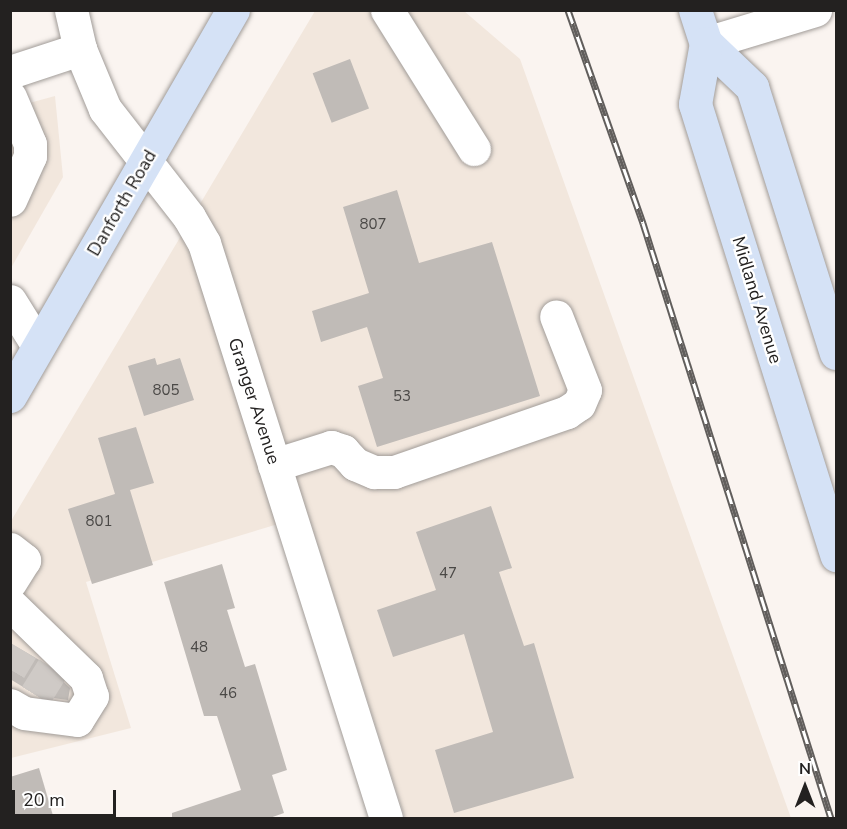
<!DOCTYPE html>
<html>
<head>
<meta charset="utf-8">
<style>
	body { margin:0 }
	#map { position:relative; width:847px; height:829px; overflow:hidden; background:#faf4f0; font-family:"Nunito Sans",sans-serif }
	div>[style] { position:absolute }
	.built>* { inset:0; background:#f2e7dd }
	.building>* { inset:0; background:#c0bbb7; transform-origin:0 0 }
	.minor-tunnel>* { height:33px; margin-top:-16.5px; transform-origin:0; background:repeating-linear-gradient(90deg,#cfcac6 0 33px,transparent 0 49px) }
	.roads { filter:drop-shadow(0 0 2px #a19c98) drop-shadow(0 0 2px #a19c98) }
	.minor>* { height:33px; margin:-16.5px; padding:0 16.5px; transform-origin:16.5px; border-radius:16.5px; background:#fff }
	.major>* { height:33px; margin:-16.5px; padding:0 16.5px; transform-origin:16.5px; border-radius:16.5px; background:#d5e2f6 }
	.rail>* { height:7px; margin-top:-3.5px; transform-origin:0; background:repeating-linear-gradient(90deg,#fff 0 14px,#615e5c 0 28px); box-sizing:border-box; border-block:2px solid #615e5c }
	span { translate:-50% -50%; white-space:nowrap; text-align:center; line-height:1.15; -webkit-text-stroke:4.5px #fff; paint-order:stroke }
	.number-label { font-size:15px; color:#4a4846 }
	.number-label span { -webkit-text-stroke-width:0 }
	.street-label { font-size:18px; color:#232120 }
	.frame { position:absolute; inset:0; border:12px solid #232120; pointer-events:none }
	.north { position:absolute; left:775px; top:757px; width:60px; height:60px; -webkit-text-stroke:4px #fff; paint-order:stroke; rotate:0deg; font-size:16px; font-weight:700; line-height:24px; text-align:center; color:#232120 }
	.north::after { content:''; display:block; margin:auto; width:21px; height:27px; background:#232120; clip-path:polygon(50% 0,100% 100%,50% 72%,0 100%) }
	.scale { position:absolute; left:12px; top:790px; width:104px; height:27px; box-sizing:border-box; border:3px solid #232120; border-top:0; padding-left:8px; font-size:18px; line-height:21px; white-space:nowrap; color:#232120; -webkit-text-stroke:4px #fff; paint-order:stroke }
</style>
</head>
<body>
<div id="map">
	<div class="built">
		<div style="clip-path:polygon(315px 11px,464px 11px,520px 59px,791px 818px,405px 818px,308px 515px,86px 582px,131px 728px,11px 758px,11px 521px)"></div>
		<div style="clip-path:polygon(55px 96px,63px 177px,11px 268px,11px 108px)"></div>
	</div>
	<div class="building">
		<div style="left:350px;top:59px;width:53px;height:40px;rotate:69deg"></div>
		<div style="clip-path:polygon(397px 190px,419px 263px,492px 242px,540px 396px,377px 447px,358px 386px,383px 378px,367px 327px,321px 342px,312px 311px,369px 293px,343px 207px)"></div>
		<div style="clip-path:polygon(155px 358px,157px 365px,180px 358px,194px 400px,144px 416px,128px 366px)"></div>
		<div style="clip-path:polygon(136px 427px,154px 483px,130px 490px,153px 565px,92px 584px,68px 509px,115px 494px,98px 438px)"></div>
		<div style="clip-path:polygon(491px 506px,512px 568px,499px 572px,524px 646px,534px 643px,574px 778px,454px 813px,435px 750px,493px 732px,464px 634px,393px 657px,377px 610px,436px 590px,416px 532px)"></div>
		<div style="clip-path:polygon(222px 564px,235px 608px,227px 610px,245px 667px,255px 664px,287px 770px,272px 775px,284px 813px,267px 819px,172px 819px,172px 813px,241px 790px,217px 716px,204px 716px,164px 582px)"></div>
		<div style="clip-path:polygon(10px 643px,41px 661px,70px 688px,68px 700px,38px 696px,10px 679px)"></div>
		<div style="clip-path:polygon(39px 768px,54px 819px,10px 819px,10px 777px)"></div>
	</div>
	<div class="minor-tunnel">
		<div style="left:10px;top:669px;width:23px;rotate:-59deg"></div>
		<div style="left:36px;top:695px;width:32px;rotate:-58deg"></div>
	</div>
	<div class="roads">
		<div class="minor">
			<div style="left:71px;top:10px;width:40px;rotate:77deg"></div>
			<div style="left:80px;top:49px;width:65px;rotate:67.4deg"></div>
			<div style="left:105px;top:109px;width:137px;rotate:52.1deg"></div>
			<div style="left:189px;top:217px;width:30px;rotate:60deg"></div>
			<div style="left:204px;top:243px;width:603px;rotate:72.44deg"></div>
			<div style="left:387px;top:10px;width:164px;rotate:58deg"></div>
			<div style="left:706px;top:43px;width:114px;rotate:-16.8deg"></div>
			<div style="left:10px;top:72px;width:74px;rotate:-18.2deg"></div>
			<div style="left:10px;top:97px;width:51px;rotate:66.9deg"></div>
			<div style="left:30px;top:144px;width:12px;rotate:90deg"></div>
			<div style="left:30px;top:156px;width:48px;rotate:114.4deg"></div>
			<div style="left:10px;top:301px;width:53px;rotate:58.1deg"></div>
			<div style="left:274px;top:465px;width:60px;rotate:-17.5deg"></div>
			<div style="left:331px;top:447px;width:13px;rotate:18deg"></div>
			<div style="left:343px;top:451px;width:18px;rotate:47deg"></div>
			<div style="left:355px;top:464px;width:21px;rotate:23deg"></div>
			<div style="left:374px;top:472px;width:20px"></div>
			<div style="left:394px;top:472px;width:183px;rotate:-19.1deg"></div>
			<div style="left:567px;top:412px;width:14px;rotate:-34deg"></div>
			<div style="left:579px;top:404px;width:15px;rotate:-67deg"></div>
			<div style="left:585px;top:390px;width:79px;rotate:-111.4deg"></div>
			<div style="left:10px;top:549px;width:18px;rotate:38deg"></div>
			<div style="left:24px;top:560px;width:26px;rotate:122deg"></div>
			<div style="left:10px;top:604px;width:106px;rotate:44.2deg"></div>
			<div style="left:86px;top:678px;width:19px;rotate:72deg"></div>
			<div style="left:92px;top:696px;width:28px;rotate:122deg"></div>
			<div style="left:77px;top:720px;width:53px;rotate:-172.5deg"></div>
			<div style="left:24px;top:713px;width:16px;rotate:-150deg"></div>
		</div>
		<div class="major">
			<div style="left:695px;top:10px;width:35px;rotate:72deg"></div>
			<div style="left:706px;top:43px;width:64px;rotate:43.7deg"></div>
			<div style="left:752px;top:87px;width:279px;rotate:72.5deg"></div>
			<div style="left:706px;top:43px;width:62px;rotate:100.2deg"></div>
			<div style="left:695px;top:104px;width:473px;rotate:72.6deg"></div>
			<div style="left:10px;top:396px;width:446px;rotate:-60deg"></div>
		</div>
	</div>
	<div class="rail">
		<div style="left:568px;top:10px;width:226px;rotate:70.6deg"></div>
		<div style="left:643px;top:223px;width:624px;rotate:72.47deg"></div>
	</div>
	<div class="number-label">
		<span style="left:373px;top:225px">807</span>
		<span style="left:166px;top:391px">805</span>
		<span style="left:402px;top:397px">53</span>
		<span style="left:99px;top:522px">801</span>
		<span style="left:448px;top:574px">47</span>
		<span style="left:199px;top:648px">48</span>
		<span style="left:228px;top:694px">46</span>
	</div>
	<div class="street-label">
		<span style="left:122px;top:203px;rotate:-60deg">Danforth Road</span>
		<span style="left:757px;top:300px;rotate:73deg">Midland Avenue</span>
		<span style="left:254px;top:401px;rotate:72deg">Granger Avenue</span>
	</div>
	<div class="frame"></div>
	<div class="north">N</div>
	<div class="scale">20 m</div>
</div>
</body>
</html>
